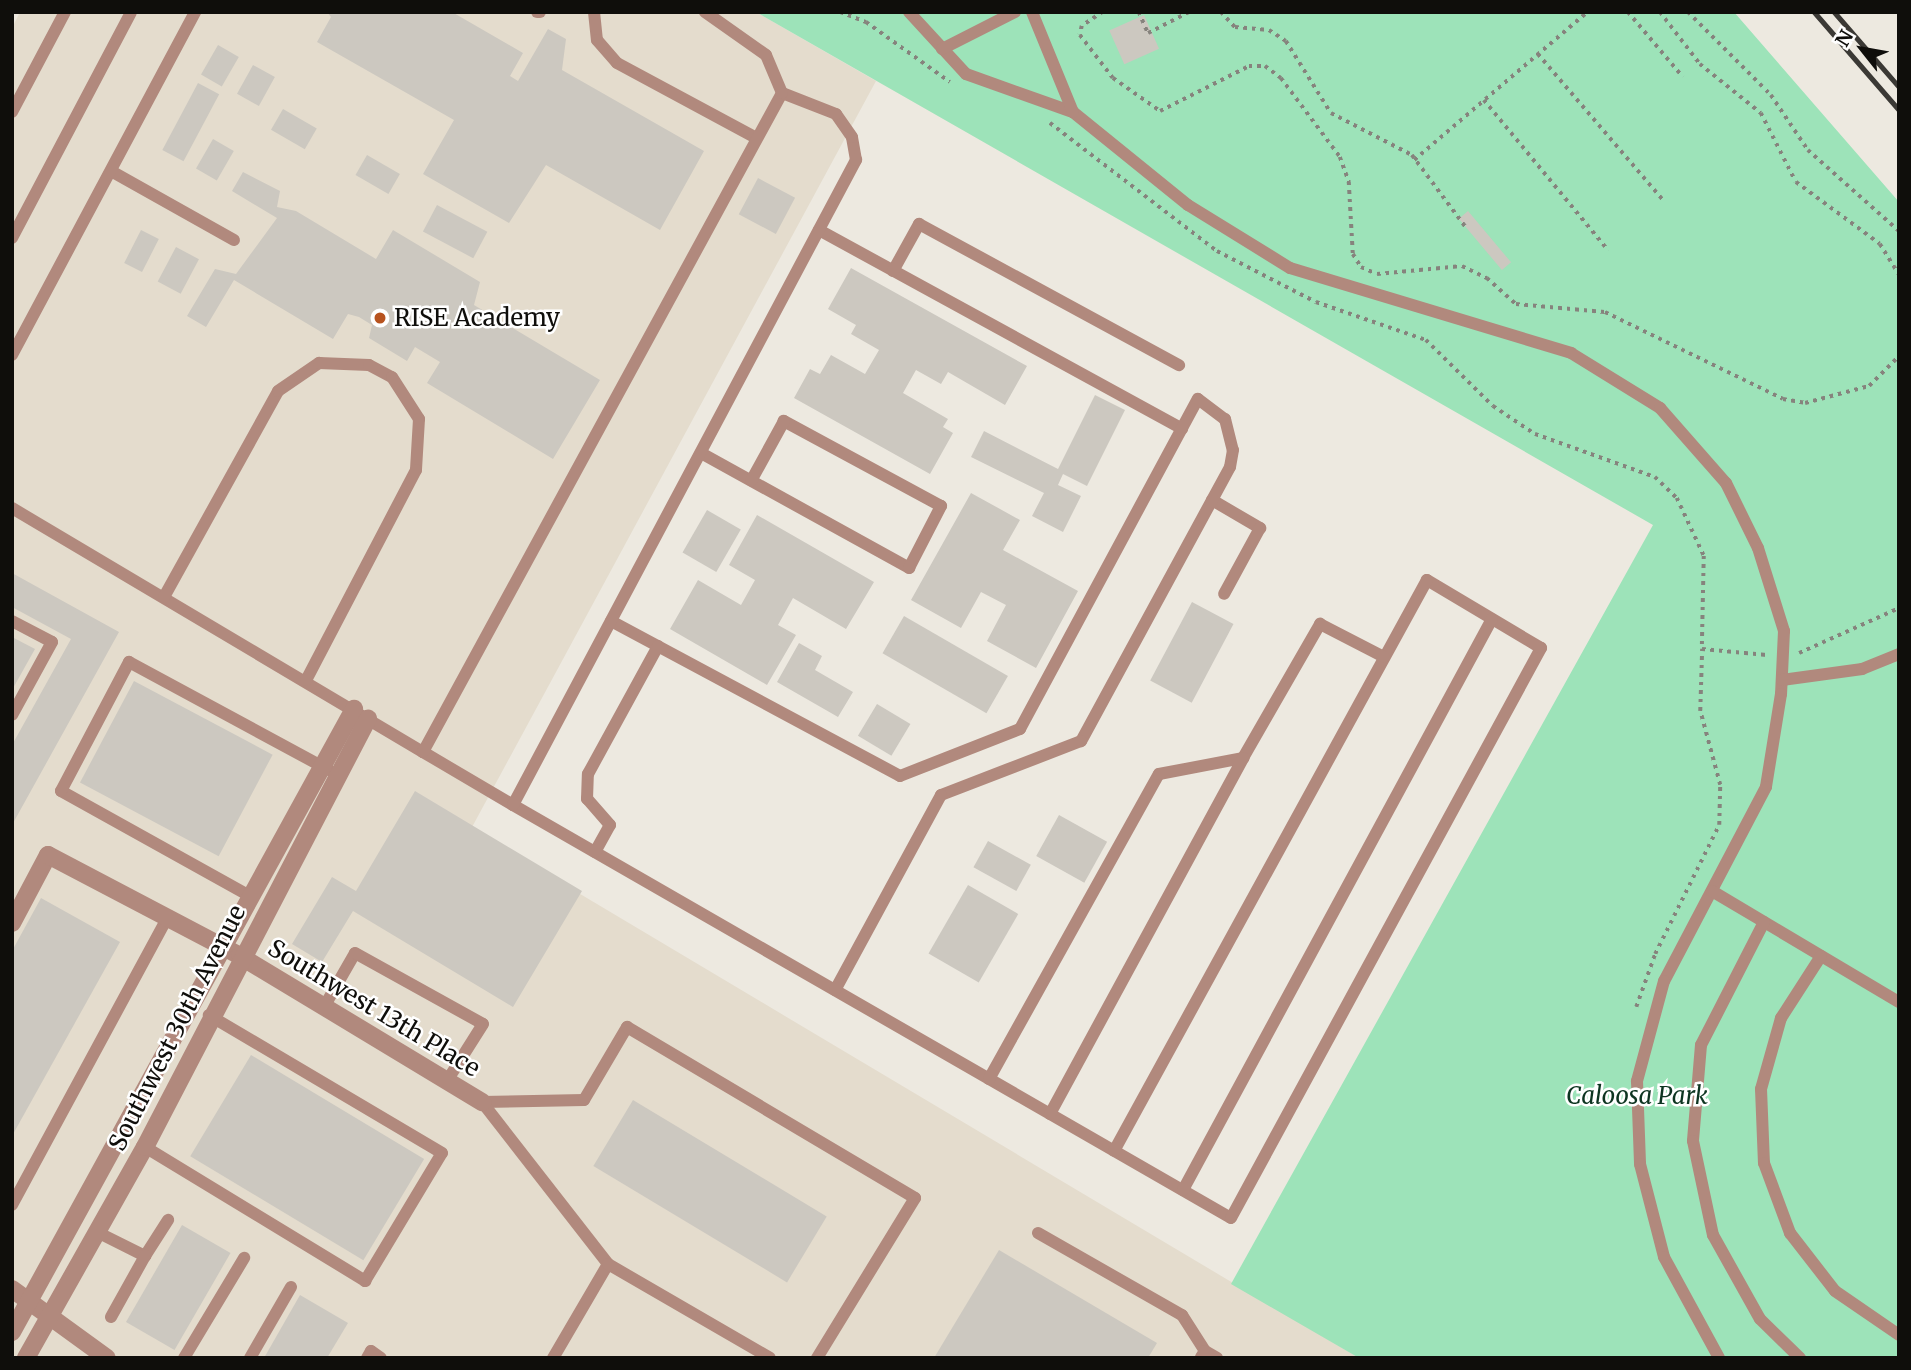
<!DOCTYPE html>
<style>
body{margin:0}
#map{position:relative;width:1911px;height:1370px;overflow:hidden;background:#ede9e0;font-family:Merriweather,serif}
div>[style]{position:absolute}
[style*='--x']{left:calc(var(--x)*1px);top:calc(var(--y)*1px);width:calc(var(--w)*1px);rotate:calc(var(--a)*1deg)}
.built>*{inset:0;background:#e4dccd}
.green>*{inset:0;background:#9de3b9}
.building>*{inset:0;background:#ccc8c0;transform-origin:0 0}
.path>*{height:3.5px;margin-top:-1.75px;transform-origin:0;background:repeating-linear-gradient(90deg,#86837d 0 3.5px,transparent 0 8.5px)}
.service>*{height:12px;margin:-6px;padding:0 6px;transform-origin:6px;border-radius:6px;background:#b1897d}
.minor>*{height:18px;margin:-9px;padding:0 9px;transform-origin:9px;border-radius:9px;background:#b1897d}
.rail>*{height:5px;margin:-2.5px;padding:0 2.5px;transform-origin:2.5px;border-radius:2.5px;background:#3b3935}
.dots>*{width:19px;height:19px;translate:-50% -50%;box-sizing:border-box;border:4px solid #fff;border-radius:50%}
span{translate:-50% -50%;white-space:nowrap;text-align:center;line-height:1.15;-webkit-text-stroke:5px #fff;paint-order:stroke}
.poi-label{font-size:24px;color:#0f0e0b}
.left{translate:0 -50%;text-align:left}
.street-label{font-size:24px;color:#0f0e0b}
.park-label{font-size:24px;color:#0d3521;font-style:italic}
.frame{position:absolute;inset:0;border:14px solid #0f0e0b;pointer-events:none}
.north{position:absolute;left:1827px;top:14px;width:70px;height:70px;-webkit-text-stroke:5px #fff;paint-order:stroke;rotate:301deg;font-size:19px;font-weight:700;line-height:28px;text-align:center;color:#0f0e0b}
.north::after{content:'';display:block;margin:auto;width:24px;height:32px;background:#0f0e0b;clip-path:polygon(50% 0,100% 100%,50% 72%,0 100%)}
</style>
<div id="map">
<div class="built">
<i style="clip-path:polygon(20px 12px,756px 12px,876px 81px,471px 829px,1359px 1358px,12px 1358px,12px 28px)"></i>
</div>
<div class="green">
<i style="clip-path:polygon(756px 12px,1734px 12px,1899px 202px,1899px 1358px,1359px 1358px,1231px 1284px,1653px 525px)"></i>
</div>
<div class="building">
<i style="clip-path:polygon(327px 12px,452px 12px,523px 53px,510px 76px,518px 81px,548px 29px,566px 39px,562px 70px,704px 151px,660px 230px,546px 165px,509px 223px,423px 174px,454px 120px,317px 42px,331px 17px)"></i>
<i style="left:1144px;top:15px;width:37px;height:38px;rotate:66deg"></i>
<i style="left:218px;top:45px;width:24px;height:34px;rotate:30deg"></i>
<i style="left:253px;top:65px;width:25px;height:33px;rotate:29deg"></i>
<i style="left:198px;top:83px;width:24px;height:76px;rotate:28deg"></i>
<i style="left:283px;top:109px;width:39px;height:24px;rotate:30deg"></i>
<i style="left:213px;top:139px;width:24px;height:34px;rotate:30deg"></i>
<i style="left:367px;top:155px;width:38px;height:23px;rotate:30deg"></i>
<i style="clip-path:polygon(243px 172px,280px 191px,277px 207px,296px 211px,376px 259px,393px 230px,480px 282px,474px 305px,600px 380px,553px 459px,427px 383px,440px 362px,415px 347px,407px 361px,369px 338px,372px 325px,359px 317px,348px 314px,333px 339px,234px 280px,206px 327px,187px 316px,215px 269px,236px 274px,277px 218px,232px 191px)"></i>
<i style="left:758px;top:178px;width:42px;height:41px;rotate:28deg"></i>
<i style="left:437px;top:205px;width:57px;height:30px;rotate:28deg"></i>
<i style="left:1468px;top:211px;width:67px;height:12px;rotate:50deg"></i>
<i style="left:141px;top:230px;width:20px;height:37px;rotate:27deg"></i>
<i style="left:176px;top:247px;width:26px;height:39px;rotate:28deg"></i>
<i style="clip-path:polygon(851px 268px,1027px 366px,1005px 405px,948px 372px,941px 384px,916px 370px,903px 393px,948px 419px,943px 427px,953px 433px,930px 474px,794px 398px,810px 369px,820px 374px,831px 355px,865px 374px,879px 350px,851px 334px,856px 325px,828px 309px)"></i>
<i style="clip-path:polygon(1095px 395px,1125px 410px,1087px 486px,1063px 474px,1058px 485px,1081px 496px,1063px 532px,1032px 516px,1044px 493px,971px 457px,984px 431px,1058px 469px)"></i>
<i style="clip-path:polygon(971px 493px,1020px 520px,1003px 550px,1078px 591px,1036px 668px,987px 641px,1006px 605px,981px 592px,961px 628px,911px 600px)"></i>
<i style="left:707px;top:510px;width:39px;height:49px;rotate:30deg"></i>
<i style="clip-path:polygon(757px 515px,874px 582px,846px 629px,793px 598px,778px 625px,796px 635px,767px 685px,670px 629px,698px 580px,741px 605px,755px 580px,729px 565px)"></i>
<i style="clip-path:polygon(12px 573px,119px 632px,12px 825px,12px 745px,71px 639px,12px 607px)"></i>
<i style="left:1192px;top:602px;width:47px;height:89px;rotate:28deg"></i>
<i style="left:904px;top:616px;width:120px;height:43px;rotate:30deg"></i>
<i style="clip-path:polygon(12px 637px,35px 649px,12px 690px)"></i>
<i style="clip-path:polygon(799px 643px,822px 656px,815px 670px,853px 692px,838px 717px,777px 682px)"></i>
<i style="left:134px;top:681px;width:157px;height:115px;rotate:28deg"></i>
<i style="left:877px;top:704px;width:39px;height:37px;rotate:31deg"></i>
<i style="clip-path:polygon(415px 791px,582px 891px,513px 1007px,353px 911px,322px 962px,292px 944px,332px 877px,356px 891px)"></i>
<i style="left:1059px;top:815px;width:55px;height:47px;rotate:29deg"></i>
<i style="left:988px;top:841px;width:49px;height:30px;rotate:29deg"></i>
<i style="left:968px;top:885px;width:58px;height:79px;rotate:30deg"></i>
<i style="clip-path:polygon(41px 898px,120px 942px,12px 1136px,12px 951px)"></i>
<i style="left:251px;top:1055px;width:202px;height:118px;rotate:31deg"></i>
<i style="left:633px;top:1100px;width:226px;height:77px;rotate:31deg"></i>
<i style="left:182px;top:1225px;width:56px;height:112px;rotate:30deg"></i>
<i style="clip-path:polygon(999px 1250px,1157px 1343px,1148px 1358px,934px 1358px)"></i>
<i style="clip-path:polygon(300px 1295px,348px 1323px,327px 1358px,264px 1358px)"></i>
</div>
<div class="path">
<i style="--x:840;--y:12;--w:28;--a:21"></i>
<i style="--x:866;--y:22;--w:103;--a:35.5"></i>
<i style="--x:1103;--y:12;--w:25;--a:146"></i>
<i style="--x:1082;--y:26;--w:9;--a:103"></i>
<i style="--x:1080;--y:35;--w:54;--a:52.5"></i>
<i style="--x:1113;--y:78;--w:57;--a:35.1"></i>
<i style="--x:1160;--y:111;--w:100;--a:-26.8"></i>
<i style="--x:1249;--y:66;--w:16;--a:0"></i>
<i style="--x:1265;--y:66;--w:20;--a:37"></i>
<i style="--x:1281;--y:78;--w:99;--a:53.2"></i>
<i style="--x:1340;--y:157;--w:27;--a:70"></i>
<i style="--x:1349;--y:182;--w:72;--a:86.8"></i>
<i style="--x:1353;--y:254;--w:15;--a:58"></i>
<i style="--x:1361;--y:267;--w:17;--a:24"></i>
<i style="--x:1377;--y:274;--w:85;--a:-5.4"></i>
<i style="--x:1462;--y:266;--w:28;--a:26"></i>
<i style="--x:1487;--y:278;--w:39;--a:42"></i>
<i style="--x:1516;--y:304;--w:89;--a:5.1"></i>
<i style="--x:1605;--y:312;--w:198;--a:26"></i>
<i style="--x:1783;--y:399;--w:22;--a:10"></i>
<i style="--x:1805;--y:403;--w:66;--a:-14.9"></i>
<i style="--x:1869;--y:386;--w:42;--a:-45"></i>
<i style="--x:1139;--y:12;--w:23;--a:67"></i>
<i style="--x:1148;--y:33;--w:46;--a:-27.1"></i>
<i style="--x:1221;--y:12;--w:21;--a:47"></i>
<i style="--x:1235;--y:27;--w:34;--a:5"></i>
<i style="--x:1269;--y:30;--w:20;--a:33"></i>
<i style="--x:1286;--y:41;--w:85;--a:58"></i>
<i style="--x:1331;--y:113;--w:91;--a:27.4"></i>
<i style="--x:1412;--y:155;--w:89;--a:53.3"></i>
<i style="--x:1628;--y:12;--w:85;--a:49.8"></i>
<i style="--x:1660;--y:12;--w:66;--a:52.4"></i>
<i style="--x:1700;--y:64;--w:78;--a:38.8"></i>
<i style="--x:1761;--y:113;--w:77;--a:63.1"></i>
<i style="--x:1796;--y:182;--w:104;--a:36.4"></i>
<i style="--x:1880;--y:244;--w:36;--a:58"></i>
<i style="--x:1688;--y:12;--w:117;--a:45"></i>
<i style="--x:1771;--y:95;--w:66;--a:56.1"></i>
<i style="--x:1808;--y:150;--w:122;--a:41.7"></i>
<i style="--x:1538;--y:54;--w:195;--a:49.4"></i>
<i style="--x:1484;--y:100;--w:195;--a:50.4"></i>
<i style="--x:1050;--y:123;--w:210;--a:37.5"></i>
<i style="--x:1217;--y:251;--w:111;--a:27.3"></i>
<i style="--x:1316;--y:302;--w:116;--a:19.1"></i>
<i style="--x:1426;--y:340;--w:94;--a:44.6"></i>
<i style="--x:1493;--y:406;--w:50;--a:33.7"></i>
<i style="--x:1535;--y:434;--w:127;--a:19.7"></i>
<i style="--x:1655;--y:477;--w:30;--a:44"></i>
<i style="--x:1677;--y:498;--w:64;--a:65"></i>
<i style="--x:1704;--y:556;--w:93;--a:91.2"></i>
<i style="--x:1702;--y:649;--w:65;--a:5.3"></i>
<i style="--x:1414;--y:160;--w:228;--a:-40.5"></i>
<i style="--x:1799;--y:653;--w:110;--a:-24.2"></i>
<i style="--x:1636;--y:1007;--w:56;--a:-70.3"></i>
<i style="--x:1655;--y:954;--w:144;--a:-63.6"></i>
<i style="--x:1719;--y:825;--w:40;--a:-88.6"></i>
<i style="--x:1720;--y:785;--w:77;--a:-105.1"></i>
<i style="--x:1700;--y:711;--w:62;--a:-88.2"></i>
</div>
<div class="service">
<i style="--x:537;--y:12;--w:3;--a:0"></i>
<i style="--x:594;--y:12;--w:28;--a:84"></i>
<i style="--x:597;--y:40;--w:30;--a:49"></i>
<i style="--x:617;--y:63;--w:158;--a:28.3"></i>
<i style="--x:909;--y:12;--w:84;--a:47.4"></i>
<i style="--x:966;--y:74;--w:114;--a:19.6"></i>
<i style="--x:1073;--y:112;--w:148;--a:39"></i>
<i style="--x:1188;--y:205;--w:120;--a:31.7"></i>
<i style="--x:1290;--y:268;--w:294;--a:16.8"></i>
<i style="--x:1571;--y:353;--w:105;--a:31.7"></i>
<i style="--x:1660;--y:408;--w:100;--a:48.7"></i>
<i style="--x:1726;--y:483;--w:72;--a:63.8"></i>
<i style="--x:1758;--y:548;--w:87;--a:72.6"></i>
<i style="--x:1784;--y:631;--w:63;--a:92.7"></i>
<i style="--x:1781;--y:694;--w:94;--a:99.2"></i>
<i style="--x:1766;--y:787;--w:219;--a:117.7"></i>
<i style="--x:1664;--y:981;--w:104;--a:105.1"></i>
<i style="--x:1637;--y:1081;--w:83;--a:87.9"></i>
<i style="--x:1640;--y:1164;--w:96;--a:75.5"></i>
<i style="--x:1664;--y:1257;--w:115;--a:61.4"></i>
<i style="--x:1032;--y:12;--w:108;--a:67.7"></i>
<i style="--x:942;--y:49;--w:82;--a:-26.9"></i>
<i style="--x:12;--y:112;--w:113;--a:-62.1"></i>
<i style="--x:111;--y:171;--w:141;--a:29.3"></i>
<i style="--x:819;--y:230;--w:414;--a:28.7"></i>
<i style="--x:12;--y:238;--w:255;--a:-62.2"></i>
<i style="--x:893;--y:271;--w:54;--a:-61"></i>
<i style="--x:919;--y:224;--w:296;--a:28.5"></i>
<i style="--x:12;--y:355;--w:389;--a:-61.9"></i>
<i style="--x:701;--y:453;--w:238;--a:28.9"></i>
<i style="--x:909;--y:568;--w:70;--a:-62.7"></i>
<i style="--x:941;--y:506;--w:179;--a:-151.6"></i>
<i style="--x:784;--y:421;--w:68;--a:118.8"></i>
<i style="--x:1212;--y:500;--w:56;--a:30.3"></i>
<i style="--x:1260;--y:528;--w:75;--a:118.6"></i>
<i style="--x:12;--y:508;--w:478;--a:30.7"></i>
<i style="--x:423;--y:752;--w:104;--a:30.5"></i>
<i style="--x:513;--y:805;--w:828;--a:29.91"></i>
<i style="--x:1231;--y:1218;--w:649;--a:-61.46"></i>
<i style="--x:1541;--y:648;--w:133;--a:-149.2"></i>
<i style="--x:1427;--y:580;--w:651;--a:118.73"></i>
<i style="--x:164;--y:597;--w:235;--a:-61"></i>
<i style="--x:278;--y:391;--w:50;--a:-34.3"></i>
<i style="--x:319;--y:363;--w:50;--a:2.3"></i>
<i style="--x:369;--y:365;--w:26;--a:28"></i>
<i style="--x:392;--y:377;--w:50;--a:57.3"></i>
<i style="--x:419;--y:419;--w:51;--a:93.4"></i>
<i style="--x:416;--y:470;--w:237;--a:117.6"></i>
<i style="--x:12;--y:621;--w:45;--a:27.7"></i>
<i style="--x:52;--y:642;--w:83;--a:118.7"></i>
<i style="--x:611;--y:621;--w:328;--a:28.2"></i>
<i style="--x:900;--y:776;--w:129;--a:-21.4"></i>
<i style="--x:1020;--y:729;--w:375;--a:-61.7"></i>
<i style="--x:1198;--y:399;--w:34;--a:37"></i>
<i style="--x:1225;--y:419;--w:32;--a:76"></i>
<i style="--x:1233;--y:450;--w:17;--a:100"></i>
<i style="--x:1230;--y:467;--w:312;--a:118.5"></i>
<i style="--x:1081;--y:741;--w:150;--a:158.9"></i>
<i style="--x:941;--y:795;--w:222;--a:118.5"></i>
<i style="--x:1782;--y:680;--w:81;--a:-7.8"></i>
<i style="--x:1862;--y:669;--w:40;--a:-22"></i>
<i style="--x:423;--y:752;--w:750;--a:-61.42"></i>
<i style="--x:513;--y:805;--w:731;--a:-62"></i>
<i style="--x:856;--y:160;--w:23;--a:-100"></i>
<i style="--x:852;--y:137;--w:28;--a:-125"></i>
<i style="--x:836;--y:114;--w:58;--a:-158.7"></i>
<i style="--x:782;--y:93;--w:41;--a:-112.8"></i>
<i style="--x:766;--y:55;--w:75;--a:-144.8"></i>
<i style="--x:595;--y:852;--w:31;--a:-61"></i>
<i style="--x:610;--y:825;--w:35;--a:-131"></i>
<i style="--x:587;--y:799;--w:25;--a:-88"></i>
<i style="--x:588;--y:774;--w:146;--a:-61.3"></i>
<i style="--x:1712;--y:891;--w:217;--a:30.7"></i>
<i style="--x:248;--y:895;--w:214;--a:-150.9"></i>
<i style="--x:61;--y:791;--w:146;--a:-62.2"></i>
<i style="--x:129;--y:662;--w:227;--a:28.4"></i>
<i style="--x:1764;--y:922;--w:138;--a:117.1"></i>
<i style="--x:1701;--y:1045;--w:96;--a:94.8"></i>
<i style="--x:1693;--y:1141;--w:96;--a:78"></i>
<i style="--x:1713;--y:1235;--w:96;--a:60.8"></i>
<i style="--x:1760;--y:1319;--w:56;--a:44.3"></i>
<i style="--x:1821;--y:956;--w:74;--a:122.8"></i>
<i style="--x:1781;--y:1018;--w:74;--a:105.7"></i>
<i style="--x:1761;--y:1089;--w:74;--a:87.7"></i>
<i style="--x:1764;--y:1163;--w:75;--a:69.6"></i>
<i style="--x:1790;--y:1233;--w:73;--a:52.2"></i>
<i style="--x:1835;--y:1291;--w:78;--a:34.5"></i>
<i style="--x:324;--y:1007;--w:62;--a:-60.1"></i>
<i style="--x:355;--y:953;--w:146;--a:29"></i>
<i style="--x:483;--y:1024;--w:67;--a:122.3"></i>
<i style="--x:989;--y:1079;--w:349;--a:-60.9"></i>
<i style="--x:1159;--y:774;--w:86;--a:-10.8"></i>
<i style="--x:1243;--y:758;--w:155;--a:-60.1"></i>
<i style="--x:1320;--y:624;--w:72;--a:27.3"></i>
<i style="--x:482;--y:1102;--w:102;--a:-1.1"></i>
<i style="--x:584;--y:1100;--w:85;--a:-59.5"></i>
<i style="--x:627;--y:1027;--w:335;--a:30.7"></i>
<i style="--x:915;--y:1198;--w:188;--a:121.5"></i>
<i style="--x:482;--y:1102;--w:205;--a:52.1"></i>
<i style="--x:608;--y:1264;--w:109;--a:120.3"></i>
<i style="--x:1050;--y:1114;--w:405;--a:-61.5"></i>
<i style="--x:145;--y:1147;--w:258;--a:31.3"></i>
<i style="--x:365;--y:1281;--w:149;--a:-59"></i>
<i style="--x:442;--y:1153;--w:271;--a:-149.4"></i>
<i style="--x:1183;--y:1190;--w:649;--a:-61.58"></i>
<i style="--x:12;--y:1205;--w:326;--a:-61.6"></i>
<i style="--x:97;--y:1232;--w:54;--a:26.6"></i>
<i style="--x:145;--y:1256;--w:43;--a:-57.4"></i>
<i style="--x:1038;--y:1233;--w:166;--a:29.7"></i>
<i style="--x:1182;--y:1315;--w:43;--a:57.4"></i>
<i style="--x:608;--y:1264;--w:187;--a:30.1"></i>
<i style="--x:111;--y:1317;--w:70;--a:-60.9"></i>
<i style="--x:1201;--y:1357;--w:7;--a:-56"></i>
<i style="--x:1205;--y:1351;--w:14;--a:30"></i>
<i style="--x:184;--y:1358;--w:117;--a:-59"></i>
<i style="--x:250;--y:1358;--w:82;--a:-60"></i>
<i style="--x:367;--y:1358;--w:8;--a:-60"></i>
<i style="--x:371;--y:1351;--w:12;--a:35"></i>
</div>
<div class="minor">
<i style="--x:12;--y:923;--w:77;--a:-62.1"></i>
<i style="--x:48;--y:855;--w:217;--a:27.7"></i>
<i style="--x:240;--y:956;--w:283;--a:31.1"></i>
<i style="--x:12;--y:1289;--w:117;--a:36"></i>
<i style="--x:12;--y:1332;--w:711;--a:-61.24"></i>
<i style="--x:26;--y:1358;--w:242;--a:-60.6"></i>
<i style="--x:145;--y:1147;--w:483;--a:-62.5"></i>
</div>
<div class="rail">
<i style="--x:1814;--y:12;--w:130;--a:49.1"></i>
<i style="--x:1834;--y:12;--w:99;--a:49.1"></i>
</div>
<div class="dots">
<i style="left:380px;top:318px;background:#b7531f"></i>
</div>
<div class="poi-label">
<span class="left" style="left:394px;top:318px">RISE Academy</span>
</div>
<div class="street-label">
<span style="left:374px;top:1008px;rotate:31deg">Southwest 13th Place</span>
<span style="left:177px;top:1028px;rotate:-63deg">Southwest 30th Avenue</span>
</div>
<div class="park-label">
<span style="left:1637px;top:1096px">Caloosa Park</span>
</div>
<div class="frame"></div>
<div class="north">N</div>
</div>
